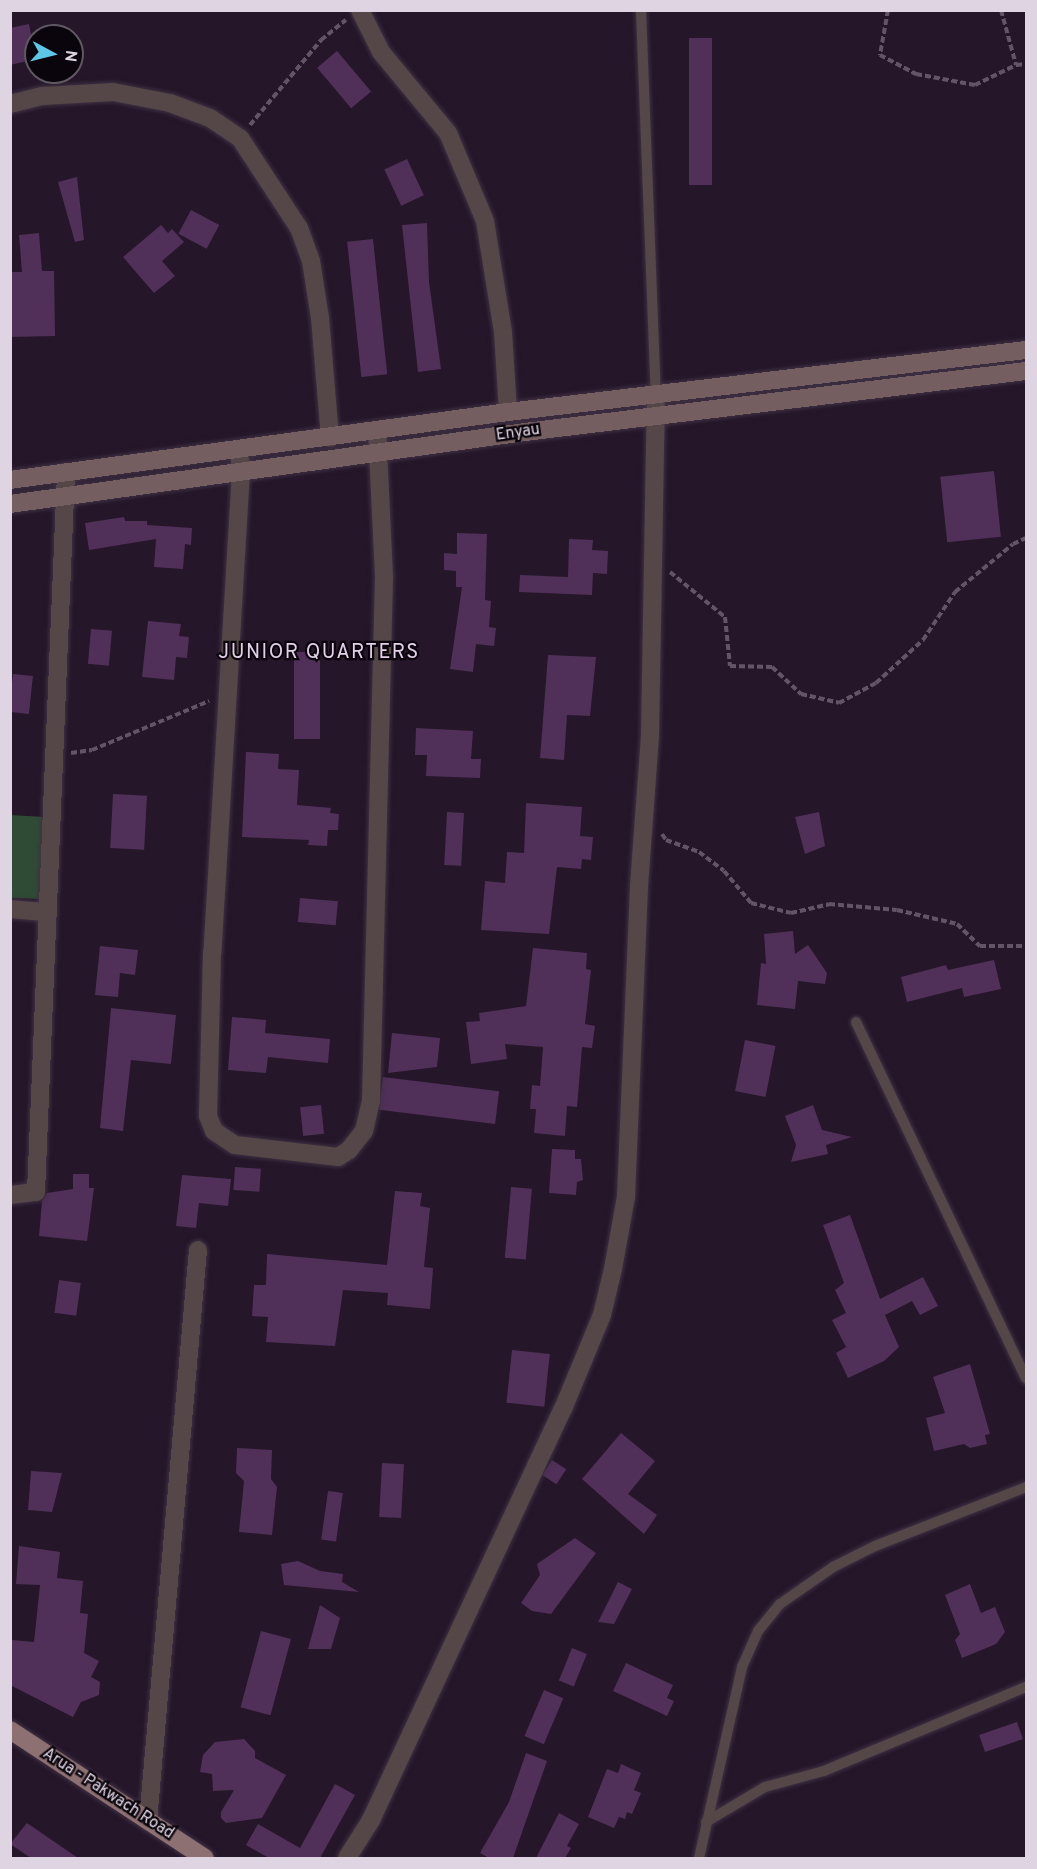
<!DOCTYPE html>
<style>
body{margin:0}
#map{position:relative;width:1037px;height:1869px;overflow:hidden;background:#251629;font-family:Overpass,sans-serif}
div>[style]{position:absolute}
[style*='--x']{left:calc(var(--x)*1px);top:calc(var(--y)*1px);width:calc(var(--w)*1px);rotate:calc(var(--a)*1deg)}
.green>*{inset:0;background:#2f4b35}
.building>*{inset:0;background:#503058;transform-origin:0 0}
.path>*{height:4px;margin-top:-2px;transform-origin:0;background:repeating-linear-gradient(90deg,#635567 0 6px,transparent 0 9px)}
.roads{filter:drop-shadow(0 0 2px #3f3143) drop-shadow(0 0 2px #3f3143)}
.lane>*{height:10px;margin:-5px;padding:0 5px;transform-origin:5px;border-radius:5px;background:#554747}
.street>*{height:18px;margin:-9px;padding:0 9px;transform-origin:9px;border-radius:9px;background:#554747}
.secondary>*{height:18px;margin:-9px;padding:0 9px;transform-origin:9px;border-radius:9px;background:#745e5f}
.primary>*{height:18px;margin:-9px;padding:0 9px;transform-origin:9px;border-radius:9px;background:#8d7072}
span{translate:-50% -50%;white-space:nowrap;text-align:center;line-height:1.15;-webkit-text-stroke:4.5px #0a050c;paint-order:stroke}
.street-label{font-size:16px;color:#dfd4e2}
.quarter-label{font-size:20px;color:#e4cfe9;letter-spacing:1.5px}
.frame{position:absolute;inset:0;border:12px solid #dfd4e2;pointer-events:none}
.north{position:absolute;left:24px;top:24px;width:60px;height:60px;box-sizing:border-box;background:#0a050c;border:2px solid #5f5862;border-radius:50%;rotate:97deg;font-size:16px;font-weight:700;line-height:24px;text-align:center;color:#dfd4e2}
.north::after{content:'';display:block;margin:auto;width:21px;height:27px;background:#5dc7e8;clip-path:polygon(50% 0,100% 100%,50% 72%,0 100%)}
</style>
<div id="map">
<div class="green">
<i style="clip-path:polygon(10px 815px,45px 817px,41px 899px,11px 898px)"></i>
</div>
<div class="building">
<i style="clip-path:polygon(29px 24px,36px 59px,10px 65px,10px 28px)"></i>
<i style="left:712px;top:38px;width:147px;height:23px;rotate:90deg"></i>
<i style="left:337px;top:51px;width:53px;height:26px;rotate:50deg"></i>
<i style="left:407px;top:159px;width:40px;height:25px;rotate:65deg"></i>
<i style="clip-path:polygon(77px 177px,84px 240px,75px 242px,58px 182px)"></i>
<i style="left:191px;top:210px;width:32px;height:27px;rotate:28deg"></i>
<i style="clip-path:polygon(427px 223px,429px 282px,441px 369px,418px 372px,402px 225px)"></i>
<i style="clip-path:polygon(161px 225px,168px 233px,172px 229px,184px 242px,162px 261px,175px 276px,154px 293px,123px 257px)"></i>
<i style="clip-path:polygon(39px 233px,42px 271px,54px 271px,55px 336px,10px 337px,10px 272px,22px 272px,19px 235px)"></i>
<i style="left:373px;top:239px;width:136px;height:26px;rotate:84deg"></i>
<i style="left:994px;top:471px;width:66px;height:54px;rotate:84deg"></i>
<i style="clip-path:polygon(124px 517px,125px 521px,147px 521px,147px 525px,192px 528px,191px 545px,185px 544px,183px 569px,154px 567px,156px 539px,89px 550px,85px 523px)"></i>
<i style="clip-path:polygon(457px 533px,487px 534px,485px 600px,491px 601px,489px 627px,496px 628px,494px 646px,476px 644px,473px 672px,450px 669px,462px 587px,456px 587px,456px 571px,444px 570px,444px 553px,457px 554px)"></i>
<i style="clip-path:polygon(569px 539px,593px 540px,592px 550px,608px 551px,607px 574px,593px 573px,592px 595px,519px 592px,520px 575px,568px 577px)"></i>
<i style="clip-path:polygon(148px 621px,181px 624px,179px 636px,189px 637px,187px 658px,176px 657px,174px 680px,142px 677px)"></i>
<i style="left:91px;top:629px;width:21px;height:35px;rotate:5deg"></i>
<i style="left:294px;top:652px;width:26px;height:87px"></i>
<i style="clip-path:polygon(548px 655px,596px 657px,590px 716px,567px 715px,564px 760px,540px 758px)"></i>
<i style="left:13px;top:674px;width:20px;height:38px;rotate:6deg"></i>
<i style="clip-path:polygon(416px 728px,473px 731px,471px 759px,481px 759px,480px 778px,426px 776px,427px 755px,415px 755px)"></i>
<i style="clip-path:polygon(246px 752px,279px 754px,278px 769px,299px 770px,297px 805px,331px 808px,330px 813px,339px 814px,338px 830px,328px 830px,327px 846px,308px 845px,309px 840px,242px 837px)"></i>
<i style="left:113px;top:794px;width:34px;height:54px;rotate:3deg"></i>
<i style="clip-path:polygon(526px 803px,582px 807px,580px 836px,593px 837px,591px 860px,582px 859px,581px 869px,557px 867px,549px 934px,481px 930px,485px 881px,505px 883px,507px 852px,524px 853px)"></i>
<i style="left:447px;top:812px;width:17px;height:53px;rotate:3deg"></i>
<i style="clip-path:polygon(819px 812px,825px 846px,805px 854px,795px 817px)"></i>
<i style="left:300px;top:898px;width:38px;height:24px;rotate:5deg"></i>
<i style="clip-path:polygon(793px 931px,795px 954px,808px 945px,827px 973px,825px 984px,798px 981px,795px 1009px,757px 1005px,761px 963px,766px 964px,764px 934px)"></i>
<i style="clip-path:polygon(100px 946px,138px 950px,135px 975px,120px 973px,118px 997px,95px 995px)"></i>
<i style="clip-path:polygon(533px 948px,587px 953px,586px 969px,591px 970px,585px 1024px,595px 1026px,592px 1048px,582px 1047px,577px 1107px,567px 1106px,565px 1136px,534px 1133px,536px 1109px,530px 1109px,532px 1085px,540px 1086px,543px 1047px,505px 1044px,507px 1059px,471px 1064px,466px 1022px,480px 1021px,479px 1013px,526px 1006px)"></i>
<i style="clip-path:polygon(994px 960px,1001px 989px,964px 997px,962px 988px,907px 1002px,901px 977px,946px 965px,948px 970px)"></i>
<i style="clip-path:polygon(111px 1008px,176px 1015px,171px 1064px,131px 1060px,123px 1131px,100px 1128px)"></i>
<i style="clip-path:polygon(232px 1017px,266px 1020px,265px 1033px,330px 1039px,328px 1063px,268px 1057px,266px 1073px,228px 1070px)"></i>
<i style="clip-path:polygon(392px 1033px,440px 1038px,437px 1067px,388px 1073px)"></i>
<i style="left:745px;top:1040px;width:31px;height:52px;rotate:11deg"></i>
<i style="left:383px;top:1077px;width:117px;height:33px;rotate:7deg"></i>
<i style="left:321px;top:1105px;width:29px;height:21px;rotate:84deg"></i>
<i style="clip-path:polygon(813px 1105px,822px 1130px,852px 1137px,826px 1145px,828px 1154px,791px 1162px,796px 1145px,785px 1116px)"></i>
<i style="clip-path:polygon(552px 1149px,575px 1150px,575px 1159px,581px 1159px,583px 1180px,577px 1182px,576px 1195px,549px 1193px)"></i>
<i style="left:235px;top:1167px;width:26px;height:23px;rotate:4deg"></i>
<i style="clip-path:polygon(73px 1174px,89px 1174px,89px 1188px,94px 1188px,87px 1241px,39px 1236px,42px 1201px,47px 1193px,73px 1189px)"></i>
<i style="clip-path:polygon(182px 1175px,231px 1179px,228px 1206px,199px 1203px,196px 1228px,176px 1226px)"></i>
<i style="left:511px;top:1187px;width:21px;height:71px;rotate:5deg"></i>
<i style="clip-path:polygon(395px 1191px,422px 1193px,420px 1206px,430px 1208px,424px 1267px,433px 1268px,430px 1309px,387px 1305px,388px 1293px,343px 1290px,335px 1346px,266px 1342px,268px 1317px,252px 1316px,254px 1285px,266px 1285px,267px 1254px,387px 1265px)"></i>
<i style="clip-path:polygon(850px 1215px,880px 1299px,923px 1277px,938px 1306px,920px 1315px,912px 1301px,885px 1315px,899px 1347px,884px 1361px,848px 1378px,836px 1353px,846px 1347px,832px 1320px,846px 1313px,835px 1290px,844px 1283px,823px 1225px)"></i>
<i style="left:59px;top:1280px;width:22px;height:33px;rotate:8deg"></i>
<i style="left:512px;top:1350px;width:38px;height:53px;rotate:6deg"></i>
<i style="clip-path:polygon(970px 1364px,990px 1434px,985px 1435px,987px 1444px,970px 1448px,964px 1444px,934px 1451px,926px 1418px,945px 1413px,933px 1377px)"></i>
<i style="clip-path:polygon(621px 1433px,655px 1461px,628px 1494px,657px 1515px,644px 1534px,582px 1479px)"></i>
<i style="clip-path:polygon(237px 1448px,272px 1450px,271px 1479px,277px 1487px,272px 1535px,239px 1532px,244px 1481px,236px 1473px)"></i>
<i style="left:552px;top:1460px;width:17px;height:18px;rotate:33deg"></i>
<i style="left:382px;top:1463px;width:22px;height:54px;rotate:3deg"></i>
<i style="clip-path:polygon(31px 1471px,62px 1473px,52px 1512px,28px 1510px)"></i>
<i style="left:328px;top:1491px;width:15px;height:49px;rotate:8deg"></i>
<i style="clip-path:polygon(575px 1538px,596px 1553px,551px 1614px,532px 1611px,521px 1603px,540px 1575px,537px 1564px)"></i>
<i style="clip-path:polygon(19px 1546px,60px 1552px,57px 1578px,83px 1581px,80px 1613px,88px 1614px,84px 1653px,99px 1661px,91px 1677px,100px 1682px,99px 1695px,81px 1702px,73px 1717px,10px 1685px,12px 1640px,34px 1642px,40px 1585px,16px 1584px)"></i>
<i style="clip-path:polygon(298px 1561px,320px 1571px,343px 1574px,342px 1582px,359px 1592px,284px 1585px,281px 1564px)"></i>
<i style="clip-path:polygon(618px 1582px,632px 1589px,614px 1624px,598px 1622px)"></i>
<i style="clip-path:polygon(970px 1584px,981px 1613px,995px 1607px,1005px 1632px,996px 1644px,962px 1658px,955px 1640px,960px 1634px,945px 1595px)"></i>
<i style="clip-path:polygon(320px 1605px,340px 1618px,331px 1649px,308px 1649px)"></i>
<i style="left:261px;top:1631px;width:31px;height:79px;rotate:15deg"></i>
<i style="left:572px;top:1648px;width:16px;height:35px;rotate:22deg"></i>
<i style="clip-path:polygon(626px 1663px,673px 1685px,667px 1698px,674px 1701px,667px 1716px,613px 1691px)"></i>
<i style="left:544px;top:1690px;width:21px;height:50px;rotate:23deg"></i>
<i style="left:1017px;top:1722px;width:18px;height:40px;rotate:71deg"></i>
<i style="clip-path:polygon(244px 1739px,255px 1751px,255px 1758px,286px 1775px,262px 1818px,226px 1823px,221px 1818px,221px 1812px,234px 1790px,213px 1791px,212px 1774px,200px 1772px,203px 1755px,215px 1742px)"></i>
<i style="clip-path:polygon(526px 1753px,547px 1761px,513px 1858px,489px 1858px,480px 1853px,509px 1802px)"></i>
<i style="clip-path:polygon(621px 1764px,641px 1773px,634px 1790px,641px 1793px,632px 1814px,627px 1812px,625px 1819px,619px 1817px,614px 1828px,588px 1817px,607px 1769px,618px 1773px)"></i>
<i style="clip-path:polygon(335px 1784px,355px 1795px,320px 1858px,269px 1858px,246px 1845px,258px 1824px,300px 1848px)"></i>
<i style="clip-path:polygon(559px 1813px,579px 1824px,567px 1846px,571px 1848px,565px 1858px,536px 1858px)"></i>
<i style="clip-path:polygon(27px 1823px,78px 1858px,31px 1858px,10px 1844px)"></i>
</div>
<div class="path">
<i style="--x:888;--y:10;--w:46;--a:100.1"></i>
<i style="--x:880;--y:55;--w:41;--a:27.8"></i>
<i style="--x:916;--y:74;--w:60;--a:10.6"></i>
<i style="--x:975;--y:85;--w:46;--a:-26"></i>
<i style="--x:1016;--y:65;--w:10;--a:-6"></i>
<i style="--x:1001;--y:10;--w:57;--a:74.7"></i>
<i style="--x:250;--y:125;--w:111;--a:-50.1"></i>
<i style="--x:321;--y:40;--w:32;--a:-39"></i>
<i style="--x:670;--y:572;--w:71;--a:39.3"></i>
<i style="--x:725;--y:617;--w:49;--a:84.2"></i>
<i style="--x:730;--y:666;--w:42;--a:1.4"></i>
<i style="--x:772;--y:667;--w:40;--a:43"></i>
<i style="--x:801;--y:694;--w:39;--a:13"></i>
<i style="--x:839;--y:703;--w:42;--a:-28.4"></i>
<i style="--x:876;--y:683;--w:64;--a:-42.5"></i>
<i style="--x:923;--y:640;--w:58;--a:-56.3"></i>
<i style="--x:955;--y:592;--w:75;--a:-39.6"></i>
<i style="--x:1013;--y:544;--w:14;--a:-25"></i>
<i style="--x:71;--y:753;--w:21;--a:-8"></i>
<i style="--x:92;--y:750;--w:127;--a:-22.7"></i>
<i style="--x:662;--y:834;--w:7;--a:56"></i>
<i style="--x:666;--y:840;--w:35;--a:20"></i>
<i style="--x:699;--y:852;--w:31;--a:37"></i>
<i style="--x:724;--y:871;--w:42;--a:49.8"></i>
<i style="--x:751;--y:903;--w:41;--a:14"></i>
<i style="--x:791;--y:913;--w:39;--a:-13"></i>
<i style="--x:829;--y:904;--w:68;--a:5"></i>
<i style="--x:897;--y:910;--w:62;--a:13.1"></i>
<i style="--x:957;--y:924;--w:32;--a:44"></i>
<i style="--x:980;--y:946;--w:46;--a:0"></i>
</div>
<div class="roads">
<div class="lane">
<i style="--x:641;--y:10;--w:384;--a:87.8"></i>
<i style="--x:856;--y:1022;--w:395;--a:64.5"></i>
<i style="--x:706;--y:1822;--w:69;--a:-30.7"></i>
<i style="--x:765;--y:1787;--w:61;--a:-15.2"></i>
<i style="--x:824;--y:1771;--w:219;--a:-22.6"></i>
<i style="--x:699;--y:1858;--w:196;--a:-77.3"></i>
<i style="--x:742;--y:1667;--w:39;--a:-66"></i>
<i style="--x:758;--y:1631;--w:35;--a:-51"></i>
<i style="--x:780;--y:1604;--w:65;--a:-34.9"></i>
<i style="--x:833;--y:1567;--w:47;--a:-26.6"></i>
<i style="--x:875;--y:1546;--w:162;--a:-21.3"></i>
</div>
<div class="street">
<i style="--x:360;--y:10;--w:47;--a:63.4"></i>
<i style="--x:381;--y:52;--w:105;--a:50.4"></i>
<i style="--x:448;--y:133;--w:95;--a:67.2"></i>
<i style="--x:485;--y:221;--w:112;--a:80.8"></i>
<i style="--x:503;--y:332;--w:80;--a:86.4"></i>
<i style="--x:10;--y:104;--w:34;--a:-14"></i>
<i style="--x:43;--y:96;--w:70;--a:-3.3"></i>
<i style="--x:113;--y:92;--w:58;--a:10.9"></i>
<i style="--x:170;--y:103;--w:43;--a:20.6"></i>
<i style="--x:210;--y:118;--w:36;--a:34"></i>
<i style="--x:240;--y:138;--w:108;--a:56.8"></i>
<i style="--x:299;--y:228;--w:35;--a:70"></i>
<i style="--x:311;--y:261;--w:58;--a:81"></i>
<i style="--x:320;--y:318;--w:120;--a:85.2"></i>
<i style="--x:239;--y:449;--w:22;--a:85"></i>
<i style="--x:241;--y:471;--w:483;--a:93.4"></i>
<i style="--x:212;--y:953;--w:163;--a:91.4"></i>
<i style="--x:208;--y:1116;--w:16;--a:68"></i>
<i style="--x:214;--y:1131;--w:25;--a:34"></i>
<i style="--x:235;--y:1145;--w:104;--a:6.6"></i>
<i style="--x:338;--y:1157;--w:13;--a:-32"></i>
<i style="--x:349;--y:1150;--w:24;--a:-52"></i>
<i style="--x:364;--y:1131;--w:31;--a:-77"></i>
<i style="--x:371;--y:1101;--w:524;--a:-88.58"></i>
<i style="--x:384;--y:577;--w:147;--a:-92.7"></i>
<i style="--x:10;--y:909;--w:38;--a:5"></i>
<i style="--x:10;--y:1195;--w:26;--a:-7"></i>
<i style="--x:36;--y:1192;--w:721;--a:-87.61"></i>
<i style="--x:148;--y:1821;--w:573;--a:-85"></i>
<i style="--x:347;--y:1858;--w:45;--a:-57.7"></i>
<i style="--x:371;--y:1820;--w:454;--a:-65"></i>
<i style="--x:563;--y:1409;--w:102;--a:-67.5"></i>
<i style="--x:602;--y:1315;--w:47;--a:-76.6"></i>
<i style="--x:613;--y:1269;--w:73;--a:-79.8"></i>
<i style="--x:626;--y:1197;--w:311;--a:-87.6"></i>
<i style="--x:639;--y:886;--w:151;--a:-85.8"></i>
<i style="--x:650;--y:735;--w:341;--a:-89"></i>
</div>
<div class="secondary">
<i style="--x:10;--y:480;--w:503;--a:-7.78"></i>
<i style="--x:508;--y:412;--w:522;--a:-6.83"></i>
<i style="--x:10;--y:504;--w:520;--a:-7.96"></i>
<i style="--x:525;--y:432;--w:505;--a:-6.94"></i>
</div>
<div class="primary">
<i style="--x:10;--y:1730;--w:233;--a:33.3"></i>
</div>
</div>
<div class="street-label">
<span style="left:518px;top:433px;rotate:-8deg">Enyau</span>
<span style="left:108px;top:1794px;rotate:33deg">Arua - Pakwach Road</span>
</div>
<div class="quarter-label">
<span style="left:319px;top:653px">JUNIOR QUARTERS</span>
</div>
<div class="frame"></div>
<div class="north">N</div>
</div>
